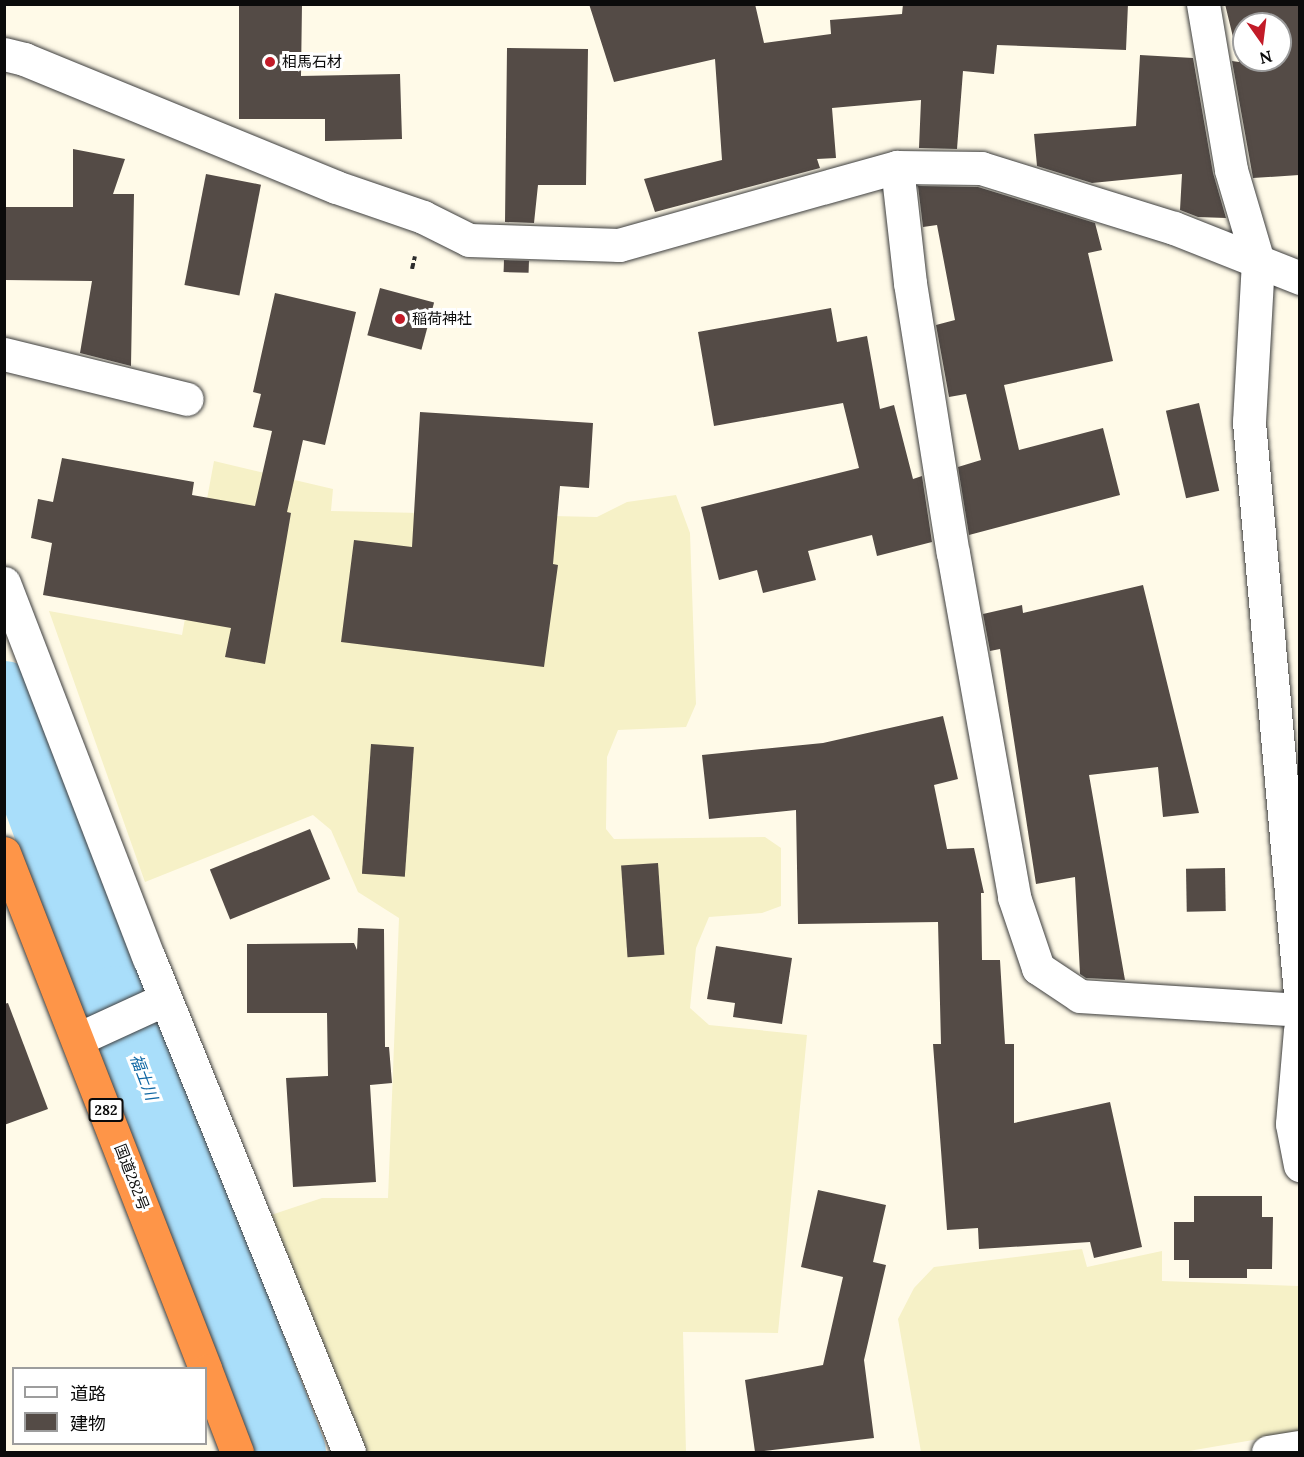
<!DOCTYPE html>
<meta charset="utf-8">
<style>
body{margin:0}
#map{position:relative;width:1304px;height:1457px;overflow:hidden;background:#fffae8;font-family:Lora,"Noto Sans JP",serif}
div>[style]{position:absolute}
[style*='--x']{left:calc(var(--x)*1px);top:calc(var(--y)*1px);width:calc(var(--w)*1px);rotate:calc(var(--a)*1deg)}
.farmland>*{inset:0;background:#f6f1c7}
.river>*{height:76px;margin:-38px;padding:0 38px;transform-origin:38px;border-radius:38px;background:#a9defa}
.building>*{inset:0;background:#544b46;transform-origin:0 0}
.path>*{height:4px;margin-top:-2px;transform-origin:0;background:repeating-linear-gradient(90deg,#2d2d2d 0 6px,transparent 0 9px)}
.roads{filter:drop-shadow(0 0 2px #3e3e3e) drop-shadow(0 0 2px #3e3e3e)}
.minor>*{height:33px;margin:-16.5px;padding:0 16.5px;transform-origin:16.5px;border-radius:16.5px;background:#fff}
.highway>*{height:33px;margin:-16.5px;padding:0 16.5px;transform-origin:16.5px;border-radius:16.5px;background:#fe9548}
.dots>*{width:16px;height:16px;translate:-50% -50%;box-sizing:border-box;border:3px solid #fff;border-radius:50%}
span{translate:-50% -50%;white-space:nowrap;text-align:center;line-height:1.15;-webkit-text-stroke:6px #fff;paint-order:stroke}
.shield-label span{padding:2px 4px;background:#fff;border:2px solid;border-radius:4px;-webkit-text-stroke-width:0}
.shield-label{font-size:14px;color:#0b0b0b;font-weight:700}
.poi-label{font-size:15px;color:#0b0b0b}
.left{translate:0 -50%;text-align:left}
.street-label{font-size:15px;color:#0b0b0b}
.water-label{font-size:16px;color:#0e66a3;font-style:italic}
.frame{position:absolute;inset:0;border:6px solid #0b0b0b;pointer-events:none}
.legend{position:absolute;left:12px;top:1367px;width:195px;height:78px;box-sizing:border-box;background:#fff;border:2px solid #9d9d9d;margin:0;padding:8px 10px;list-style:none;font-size:18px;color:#0b0b0b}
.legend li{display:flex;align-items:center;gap:12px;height:30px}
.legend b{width:30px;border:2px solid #9d9d9d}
.north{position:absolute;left:1232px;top:12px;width:60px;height:60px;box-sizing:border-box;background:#fff;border:2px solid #9d9d9d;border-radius:50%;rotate:166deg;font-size:16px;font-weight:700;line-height:24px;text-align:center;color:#0b0b0b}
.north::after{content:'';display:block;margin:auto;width:21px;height:27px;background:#c21b28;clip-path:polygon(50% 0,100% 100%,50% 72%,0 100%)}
</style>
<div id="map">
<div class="farmland">
<i style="clip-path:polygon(214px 461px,333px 489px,331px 511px,597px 517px,627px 502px,676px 495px,690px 533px,696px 704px,686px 727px,618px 730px,607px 757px,606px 829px,614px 839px,765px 837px,781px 848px,781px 906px,762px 913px,709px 917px,696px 948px,690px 1008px,709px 1025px,807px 1035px,778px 1333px,683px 1332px,686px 1452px,367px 1452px,271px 1215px,322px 1198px,388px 1198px,399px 918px,358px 892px,331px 830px,313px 815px,145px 882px,49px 611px,182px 635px)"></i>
<i style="clip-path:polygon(1082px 1249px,1087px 1267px,1162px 1251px,1162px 1281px,1299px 1286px,1299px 1432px,1183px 1452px,921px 1452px,898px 1319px,914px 1288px,934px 1267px)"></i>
</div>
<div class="river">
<i style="--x:4;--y:699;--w:325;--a:69.8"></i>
<i style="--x:116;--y:1004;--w:480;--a:69"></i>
</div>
<div class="building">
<i style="clip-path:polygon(239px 4px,302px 4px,301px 76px,400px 74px,402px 139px,325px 141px,325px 119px,239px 119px)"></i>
<i style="clip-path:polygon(589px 4px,755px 4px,764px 43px,831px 34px,830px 20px,902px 14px,903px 4px,1128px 4px,1126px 50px,997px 45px,994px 74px,963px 71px,957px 149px,919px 148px,921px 100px,832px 108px,836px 158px,817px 159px,820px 168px,655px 212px,644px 179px,722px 160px,715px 59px,614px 82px)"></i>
<i style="clip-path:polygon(evenodd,1225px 4px,1299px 4px,1299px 175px,1253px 178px,1232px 61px,1239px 62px,1225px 4px,1244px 24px,1280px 24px,1280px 60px,1244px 60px,1244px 24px)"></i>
<i style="clip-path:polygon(507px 48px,588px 49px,586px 185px,538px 185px,534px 223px,505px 222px)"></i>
<i style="clip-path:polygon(1140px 55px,1193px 58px,1213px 173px,1226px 218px,1198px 217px,1180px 210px,1182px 174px,1092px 183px,1037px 166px,1034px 134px,1136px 126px)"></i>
<i style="clip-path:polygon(73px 149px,125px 159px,113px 194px,134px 194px,131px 366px,80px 353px,92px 281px,4px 280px,4px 207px,73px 207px)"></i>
<i style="left:206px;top:174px;width:56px;height:113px;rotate:11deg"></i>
<i style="clip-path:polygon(918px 186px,978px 187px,1095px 223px,1102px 250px,1088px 253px,1113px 361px,1004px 385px,1019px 450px,1103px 428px,1120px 495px,969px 535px,958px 467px,981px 460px,966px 394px,949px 397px,936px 325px,955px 320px,937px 225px,923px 227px)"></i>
<i style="left:504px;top:260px;width:25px;height:12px;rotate:2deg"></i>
<i style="left:380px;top:288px;width:56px;height:49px;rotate:15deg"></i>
<i style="clip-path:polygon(275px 293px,356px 312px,325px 445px,303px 440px,287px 512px,291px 513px,265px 664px,225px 657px,231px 628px,43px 595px,52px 543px,31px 538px,38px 499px,53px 502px,62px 458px,194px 482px,192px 495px,255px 506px,272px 431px,253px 427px,261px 394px,253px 392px)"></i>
<i style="clip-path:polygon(831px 308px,837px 342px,867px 336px,880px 409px,894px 405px,913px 479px,922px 476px,932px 542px,877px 556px,872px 535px,808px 551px,816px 580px,763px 593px,757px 570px,719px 580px,701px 507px,859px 468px,843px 403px,714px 426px,698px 332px)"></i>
<i style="left:1199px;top:403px;width:90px;height:34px;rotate:77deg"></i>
<i style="clip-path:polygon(420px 412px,593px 423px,589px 488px,560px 486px,553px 564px,558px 565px,544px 667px,341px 642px,354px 540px,412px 547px)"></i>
<i style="clip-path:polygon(1143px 585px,1199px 813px,1163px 817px,1158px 767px,1089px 775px,1125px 980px,1086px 978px,1080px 974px,1075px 877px,1036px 884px,1000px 649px,990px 651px,983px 614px,1022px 605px,1023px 613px)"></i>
<i style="clip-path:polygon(943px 716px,958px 779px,934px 785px,947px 849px,974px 848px,984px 893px,981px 893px,982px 960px,1000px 960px,1005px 1044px,1014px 1044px,1014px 1123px,1110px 1102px,1142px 1247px,1094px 1258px,1090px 1242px,979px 1249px,978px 1228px,947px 1230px,933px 1044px,941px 1044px,938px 922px,798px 924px,796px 810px,709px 819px,702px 755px,823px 743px)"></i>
<i style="left:371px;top:744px;width:43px;height:130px;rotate:4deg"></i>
<i style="left:310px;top:829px;width:54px;height:108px;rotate:68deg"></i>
<i style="left:658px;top:863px;width:92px;height:37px;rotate:86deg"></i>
<i style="left:1225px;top:868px;width:43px;height:39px;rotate:89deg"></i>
<i style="clip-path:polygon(358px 928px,384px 929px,385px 1047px,389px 1047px,392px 1083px,370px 1085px,376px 1182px,293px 1187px,286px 1078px,328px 1076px,327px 1013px,247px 1013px,247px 944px,354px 943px,357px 950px)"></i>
<i style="clip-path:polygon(716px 946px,792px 958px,782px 1024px,733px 1017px,735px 1003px,707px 999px)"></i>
<i style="clip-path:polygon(8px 1003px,48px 1109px,4px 1125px,4px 1004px)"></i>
<i style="clip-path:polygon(818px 1190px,886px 1205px,873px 1262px,886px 1265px,864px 1360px,874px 1438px,755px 1452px,745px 1380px,823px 1365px,843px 1277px,801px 1267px)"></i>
<i style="clip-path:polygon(1194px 1196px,1262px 1196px,1262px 1217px,1273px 1217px,1272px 1269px,1247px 1269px,1247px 1278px,1189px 1278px,1189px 1260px,1174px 1260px,1174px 1222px,1194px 1222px)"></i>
</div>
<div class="path">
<i style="--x:412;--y:269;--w:13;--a:-77"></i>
</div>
<div class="roads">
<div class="minor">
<i style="--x:1203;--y:4;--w:168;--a:80.4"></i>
<i style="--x:1231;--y:170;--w:95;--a:73.5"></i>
<i style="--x:1258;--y:261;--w:161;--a:93.2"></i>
<i style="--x:1249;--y:422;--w:574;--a:84.9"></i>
<i style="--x:4;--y:54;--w:21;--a:14"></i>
<i style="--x:24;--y:59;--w:337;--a:22.3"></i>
<i style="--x:336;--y:187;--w:92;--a:19"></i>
<i style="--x:423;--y:217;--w:51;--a:26.6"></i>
<i style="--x:469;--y:240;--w:150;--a:1.9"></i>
<i style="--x:619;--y:245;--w:289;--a:-15.7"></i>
<i style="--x:897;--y:167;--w:84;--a:0.7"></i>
<i style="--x:981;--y:168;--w:202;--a:17.3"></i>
<i style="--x:1174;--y:228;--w:136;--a:21.6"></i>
<i style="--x:897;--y:167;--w:117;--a:83.6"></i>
<i style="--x:910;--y:283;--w:273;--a:81"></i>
<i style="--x:953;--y:553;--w:349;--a:79.9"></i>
<i style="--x:1014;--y:897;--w:75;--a:71.3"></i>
<i style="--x:1038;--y:968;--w:50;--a:33.7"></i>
<i style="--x:1080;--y:996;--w:220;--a:3.6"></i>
<i style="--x:4;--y:354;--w:188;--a:13.8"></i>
<i style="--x:4;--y:583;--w:402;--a:68.9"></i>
<i style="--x:149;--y:958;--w:533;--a:67.96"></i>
<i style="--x:1300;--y:1030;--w:94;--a:94.9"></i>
<i style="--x:1292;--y:1124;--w:42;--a:79"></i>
<i style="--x:78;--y:1039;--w:96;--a:-24.7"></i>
<i style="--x:1268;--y:1452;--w:32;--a:-9"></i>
</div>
<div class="highway">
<i style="--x:4;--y:853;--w:553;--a:68.68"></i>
<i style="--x:206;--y:1371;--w:87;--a:69.1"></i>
</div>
</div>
<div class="dots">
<i style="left:270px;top:62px;background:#c21b28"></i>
<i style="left:400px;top:319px;background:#c21b28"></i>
</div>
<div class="shield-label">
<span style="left:106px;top:1110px">282</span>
</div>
<div class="poi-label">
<span class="left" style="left:282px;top:62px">相馬石材</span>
<span class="left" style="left:412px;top:319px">稲荷神社</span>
</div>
<div class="street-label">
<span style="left:132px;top:1177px;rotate:69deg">国道282号</span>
</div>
<div class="water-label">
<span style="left:144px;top:1077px;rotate:69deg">福士川</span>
</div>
<div class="frame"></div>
<ul class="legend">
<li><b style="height:8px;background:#fff"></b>道路</li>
<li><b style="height:16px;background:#544b46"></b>建物</li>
</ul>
<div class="north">N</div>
</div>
